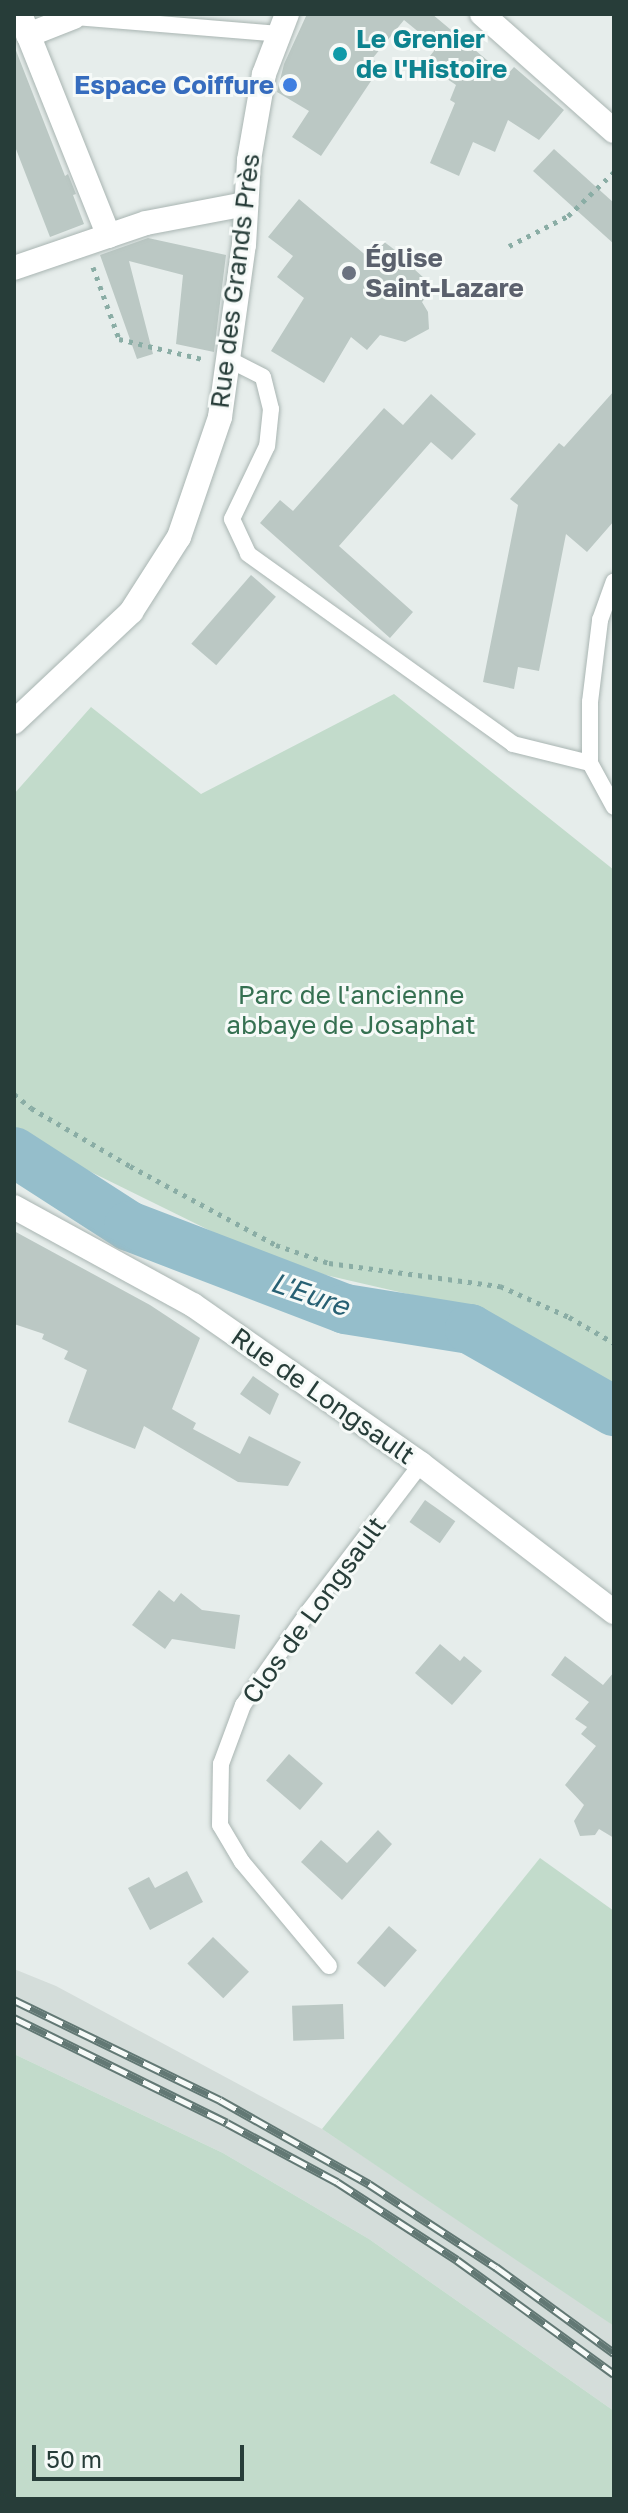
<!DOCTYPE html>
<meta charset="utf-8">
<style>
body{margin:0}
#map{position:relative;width:628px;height:2513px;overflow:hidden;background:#e6edeb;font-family:"Golos Text",sans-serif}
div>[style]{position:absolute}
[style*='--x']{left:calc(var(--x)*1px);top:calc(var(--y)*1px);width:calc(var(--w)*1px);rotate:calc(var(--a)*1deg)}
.built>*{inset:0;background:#d4ddda}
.green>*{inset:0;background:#c2dbcb}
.river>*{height:50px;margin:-25px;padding:0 25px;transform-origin:25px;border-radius:25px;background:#95becb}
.building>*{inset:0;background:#bbc8c4;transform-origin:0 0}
.path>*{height:5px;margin-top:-2.5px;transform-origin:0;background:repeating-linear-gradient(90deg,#8aada5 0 4px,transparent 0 10px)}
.roads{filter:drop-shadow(0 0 2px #a9b5b2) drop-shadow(0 0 2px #a9b5b2)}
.service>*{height:16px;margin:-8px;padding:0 8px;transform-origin:8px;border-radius:8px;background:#fff}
.pedestrian>*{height:24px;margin:-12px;padding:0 12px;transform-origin:12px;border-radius:12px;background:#fff}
.minor>*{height:24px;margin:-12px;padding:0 12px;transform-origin:12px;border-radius:12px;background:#fff}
.tertiary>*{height:24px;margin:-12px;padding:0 12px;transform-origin:12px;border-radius:12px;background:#fff}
.rail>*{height:9px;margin-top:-4.5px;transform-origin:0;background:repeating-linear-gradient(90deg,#f6faf8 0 18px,#627874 0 36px);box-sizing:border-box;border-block:2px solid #627874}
.dots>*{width:22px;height:22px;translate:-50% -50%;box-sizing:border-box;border:4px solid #f6faf8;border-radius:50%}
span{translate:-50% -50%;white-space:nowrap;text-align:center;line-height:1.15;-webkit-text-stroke:6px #f6faf8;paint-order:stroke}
.culture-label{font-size:26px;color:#0d838f;font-weight:700}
.left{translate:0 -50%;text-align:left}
.shop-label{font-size:26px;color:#366cbe;font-weight:700}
.right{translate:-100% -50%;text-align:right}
.worship-label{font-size:26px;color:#5b616d;font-weight:700}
.street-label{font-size:26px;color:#273d39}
.park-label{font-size:26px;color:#357051}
.water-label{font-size:28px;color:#276073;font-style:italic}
.frame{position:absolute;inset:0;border:16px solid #273d39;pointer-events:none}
.scale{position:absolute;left:32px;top:2445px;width:212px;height:36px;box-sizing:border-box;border:4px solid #273d39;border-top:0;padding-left:10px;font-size:24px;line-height:28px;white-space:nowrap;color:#273d39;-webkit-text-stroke:6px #f6faf8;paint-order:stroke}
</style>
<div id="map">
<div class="built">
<i style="clip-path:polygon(14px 1969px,56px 1986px,322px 2129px,588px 2306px,614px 2326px,614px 2411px,369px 2239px,223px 2153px,14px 2054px)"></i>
</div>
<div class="green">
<i style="clip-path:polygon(394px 694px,614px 870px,614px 1395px,464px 1307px,278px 1264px,24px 1139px,14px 1130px,14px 794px,91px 707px,201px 794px)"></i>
<i style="clip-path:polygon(540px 1858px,614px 1911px,614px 2326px,322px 2129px)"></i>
<i style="clip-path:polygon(14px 2054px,223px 2153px,369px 2239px,614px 2411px,614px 2499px,14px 2499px)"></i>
</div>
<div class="river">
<i style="--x:14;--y:1152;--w:137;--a:32.8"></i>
<i style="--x:129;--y:1226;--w:231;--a:21"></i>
<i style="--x:345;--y:1309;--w:127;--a:9.1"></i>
<i style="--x:470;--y:1329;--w:166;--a:29.7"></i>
</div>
<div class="building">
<i style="clip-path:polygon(307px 14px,432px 14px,506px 76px,514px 67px,564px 110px,539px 140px,508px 120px,495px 152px,473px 142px,459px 176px,430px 163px,455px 103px,450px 100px,456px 85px,437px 72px,442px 65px,430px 56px,437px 47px,404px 20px,372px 59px,375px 61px,370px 68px,377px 72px,321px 156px,292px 137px,309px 111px,277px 92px,284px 64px)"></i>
<i style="clip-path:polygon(15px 48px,65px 176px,68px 174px,76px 194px,73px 195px,84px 224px,50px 237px,14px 144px)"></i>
<i style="clip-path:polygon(554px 149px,614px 203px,614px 244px,533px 171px)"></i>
<i style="clip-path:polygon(299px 199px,369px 258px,383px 241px,416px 266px,414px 269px,434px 287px,422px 302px,428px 312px,429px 329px,405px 342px,380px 335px,367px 350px,351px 337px,324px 383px,271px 351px,304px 298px,277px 277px,293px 256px,268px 237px)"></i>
<i style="clip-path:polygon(148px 238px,226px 255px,214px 352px,176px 344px,183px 275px,129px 261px,153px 354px,137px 359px,100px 255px)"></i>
<i style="clip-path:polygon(614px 391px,614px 521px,587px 552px,566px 534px,539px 671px,518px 667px,514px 689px,483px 682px,518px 505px,510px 499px,559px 443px,564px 447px)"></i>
<i style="clip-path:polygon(431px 394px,476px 434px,452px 460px,431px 442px,339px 546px,413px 612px,390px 638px,260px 523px,280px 500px,293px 511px,384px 408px,403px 425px)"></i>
<i style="left:251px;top:575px;width:33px;height:91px;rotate:41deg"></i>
<i style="clip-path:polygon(14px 1231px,150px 1305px,200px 1338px,172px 1409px,196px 1423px,193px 1429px,240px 1454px,249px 1436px,301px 1462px,288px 1486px,238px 1482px,144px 1426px,135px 1449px,68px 1422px,87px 1370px,64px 1359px,68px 1351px,42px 1339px,44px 1334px,14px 1324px)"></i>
<i style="clip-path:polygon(253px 1376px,279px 1394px,270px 1415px,240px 1394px)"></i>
<i style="left:425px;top:1500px;width:37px;height:27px;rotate:35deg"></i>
<i style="clip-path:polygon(159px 1590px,174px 1602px,181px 1593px,202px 1610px,240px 1615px,235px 1649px,172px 1639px,165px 1649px,132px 1625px)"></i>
<i style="clip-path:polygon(440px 1644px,460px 1661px,464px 1656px,482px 1671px,452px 1705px,415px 1673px)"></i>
<i style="clip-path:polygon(565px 1656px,603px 1685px,614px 1672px,614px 1838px,599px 1829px,595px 1835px,580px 1836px,574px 1821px,584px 1805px,565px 1785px,596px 1746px,581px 1734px,587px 1727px,575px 1719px,589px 1702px,551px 1675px)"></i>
<i style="left:289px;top:1754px;width:45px;height:35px;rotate:41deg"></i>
<i style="clip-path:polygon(378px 1830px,392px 1844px,342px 1900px,301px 1862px,321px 1840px,347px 1863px)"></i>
<i style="clip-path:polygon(187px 1871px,203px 1902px,150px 1930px,128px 1888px,149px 1877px,155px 1888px)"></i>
<i style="left:389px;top:1926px;width:37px;height:49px;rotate:41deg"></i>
<i style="left:213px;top:1937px;width:50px;height:37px;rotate:44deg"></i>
<i style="left:343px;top:2004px;width:35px;height:51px;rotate:88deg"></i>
</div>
<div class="path">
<i style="--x:509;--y:246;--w:66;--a:-27"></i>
<i style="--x:568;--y:216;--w:64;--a:-43.7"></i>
<i style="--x:93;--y:267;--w:77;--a:70.1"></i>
<i style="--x:119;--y:339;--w:85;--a:13.5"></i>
<i style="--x:14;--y:1094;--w:22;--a:39"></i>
<i style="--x:31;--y:1108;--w:115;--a:30.4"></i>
<i style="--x:130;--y:1166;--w:166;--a:28.4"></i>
<i style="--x:276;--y:1245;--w:56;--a:18.8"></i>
<i style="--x:329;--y:1263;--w:173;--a:7.7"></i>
<i style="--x:500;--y:1286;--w:76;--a:24.2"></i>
<i style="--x:569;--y:1317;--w:52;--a:30"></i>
</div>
<div class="roads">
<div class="service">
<i style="--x:74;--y:17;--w:207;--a:4.7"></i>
<i style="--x:228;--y:359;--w:39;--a:27"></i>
<i style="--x:263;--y:377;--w:33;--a:76"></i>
<i style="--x:271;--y:409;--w:37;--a:96"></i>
<i style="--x:267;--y:446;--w:81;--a:115.6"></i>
<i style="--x:232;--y:519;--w:38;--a:65"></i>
<i style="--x:248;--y:554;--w:326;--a:35.6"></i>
<i style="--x:513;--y:744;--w:79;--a:13.9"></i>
<i style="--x:590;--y:763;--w:50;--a:61.4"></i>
<i style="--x:590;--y:763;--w:61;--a:-90"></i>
<i style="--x:590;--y:702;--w:83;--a:-83"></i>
<i style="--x:600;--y:620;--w:41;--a:-70.3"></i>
<i style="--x:329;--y:1966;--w:136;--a:-129.9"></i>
<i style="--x:242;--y:1862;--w:43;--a:-120.7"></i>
<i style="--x:220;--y:1825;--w:61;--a:-89.1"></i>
<i style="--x:221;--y:1764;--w:63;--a:-69.6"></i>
<i style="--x:243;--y:1705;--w:115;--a:-54.9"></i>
<i style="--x:309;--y:1611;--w:185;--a:-52.7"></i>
</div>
<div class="pedestrian">
<i style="--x:20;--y:14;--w:239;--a:68.2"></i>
<i style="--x:28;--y:35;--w:49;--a:-21.4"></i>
</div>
<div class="minor">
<i style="--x:14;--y:268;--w:139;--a:-18.8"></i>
<i style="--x:146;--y:223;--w:102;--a:-10.8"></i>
</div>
<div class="tertiary">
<i style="--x:482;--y:14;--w:176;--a:41.6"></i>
<i style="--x:14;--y:722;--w:161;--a:-43.2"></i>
<i style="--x:131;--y:612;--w:89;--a:-57.4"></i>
<i style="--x:179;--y:537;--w:127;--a:-71.1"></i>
<i style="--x:220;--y:417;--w:174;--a:-82.1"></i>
<i style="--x:244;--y:245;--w:85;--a:-86.6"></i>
<i style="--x:249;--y:160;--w:87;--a:-80.1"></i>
<i style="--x:264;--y:74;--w:64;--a:-69"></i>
<i style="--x:14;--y:1207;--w:204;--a:28.7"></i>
<i style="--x:193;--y:1305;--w:278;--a:34.9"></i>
<i style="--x:421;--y:1464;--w:243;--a:37.5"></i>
</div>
</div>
<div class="rail">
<i style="--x:14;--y:2000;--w:229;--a:25.9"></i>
<i style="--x:220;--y:2100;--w:171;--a:29.4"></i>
<i style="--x:369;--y:2184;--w:152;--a:33.2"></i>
<i style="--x:496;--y:2267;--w:146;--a:36.1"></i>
<i style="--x:14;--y:2018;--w:237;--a:26.2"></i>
<i style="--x:227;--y:2123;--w:125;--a:28.2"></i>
<i style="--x:337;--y:2182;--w:143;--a:33"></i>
<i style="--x:457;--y:2260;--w:194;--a:36"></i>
</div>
<div class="dots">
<i style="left:340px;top:54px;background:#0f9aa8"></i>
<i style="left:290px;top:85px;background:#3f7fe0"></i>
<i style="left:349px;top:273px;background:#6b7280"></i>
</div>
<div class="culture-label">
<span class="left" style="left:356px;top:54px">Le Grenier<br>de l'Histoire</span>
</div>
<div class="shop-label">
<span class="right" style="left:274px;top:85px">Espace Coiffure</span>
</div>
<div class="worship-label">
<span class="left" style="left:365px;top:273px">Église<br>Saint-Lazare</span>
</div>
<div class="street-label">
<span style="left:235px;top:281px;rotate:-83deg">Rue des Grands Près</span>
<span style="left:323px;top:1396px;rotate:35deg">Rue de Longsault</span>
<span style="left:314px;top:1610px;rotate:-54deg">Clos de Longsault</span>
</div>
<div class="park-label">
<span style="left:351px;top:1010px">Parc de l'ancienne<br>abbaye de Josaphat</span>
</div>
<div class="water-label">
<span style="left:310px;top:1294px;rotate:19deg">L'Eure</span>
</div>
<div class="frame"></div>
<div class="scale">50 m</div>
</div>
